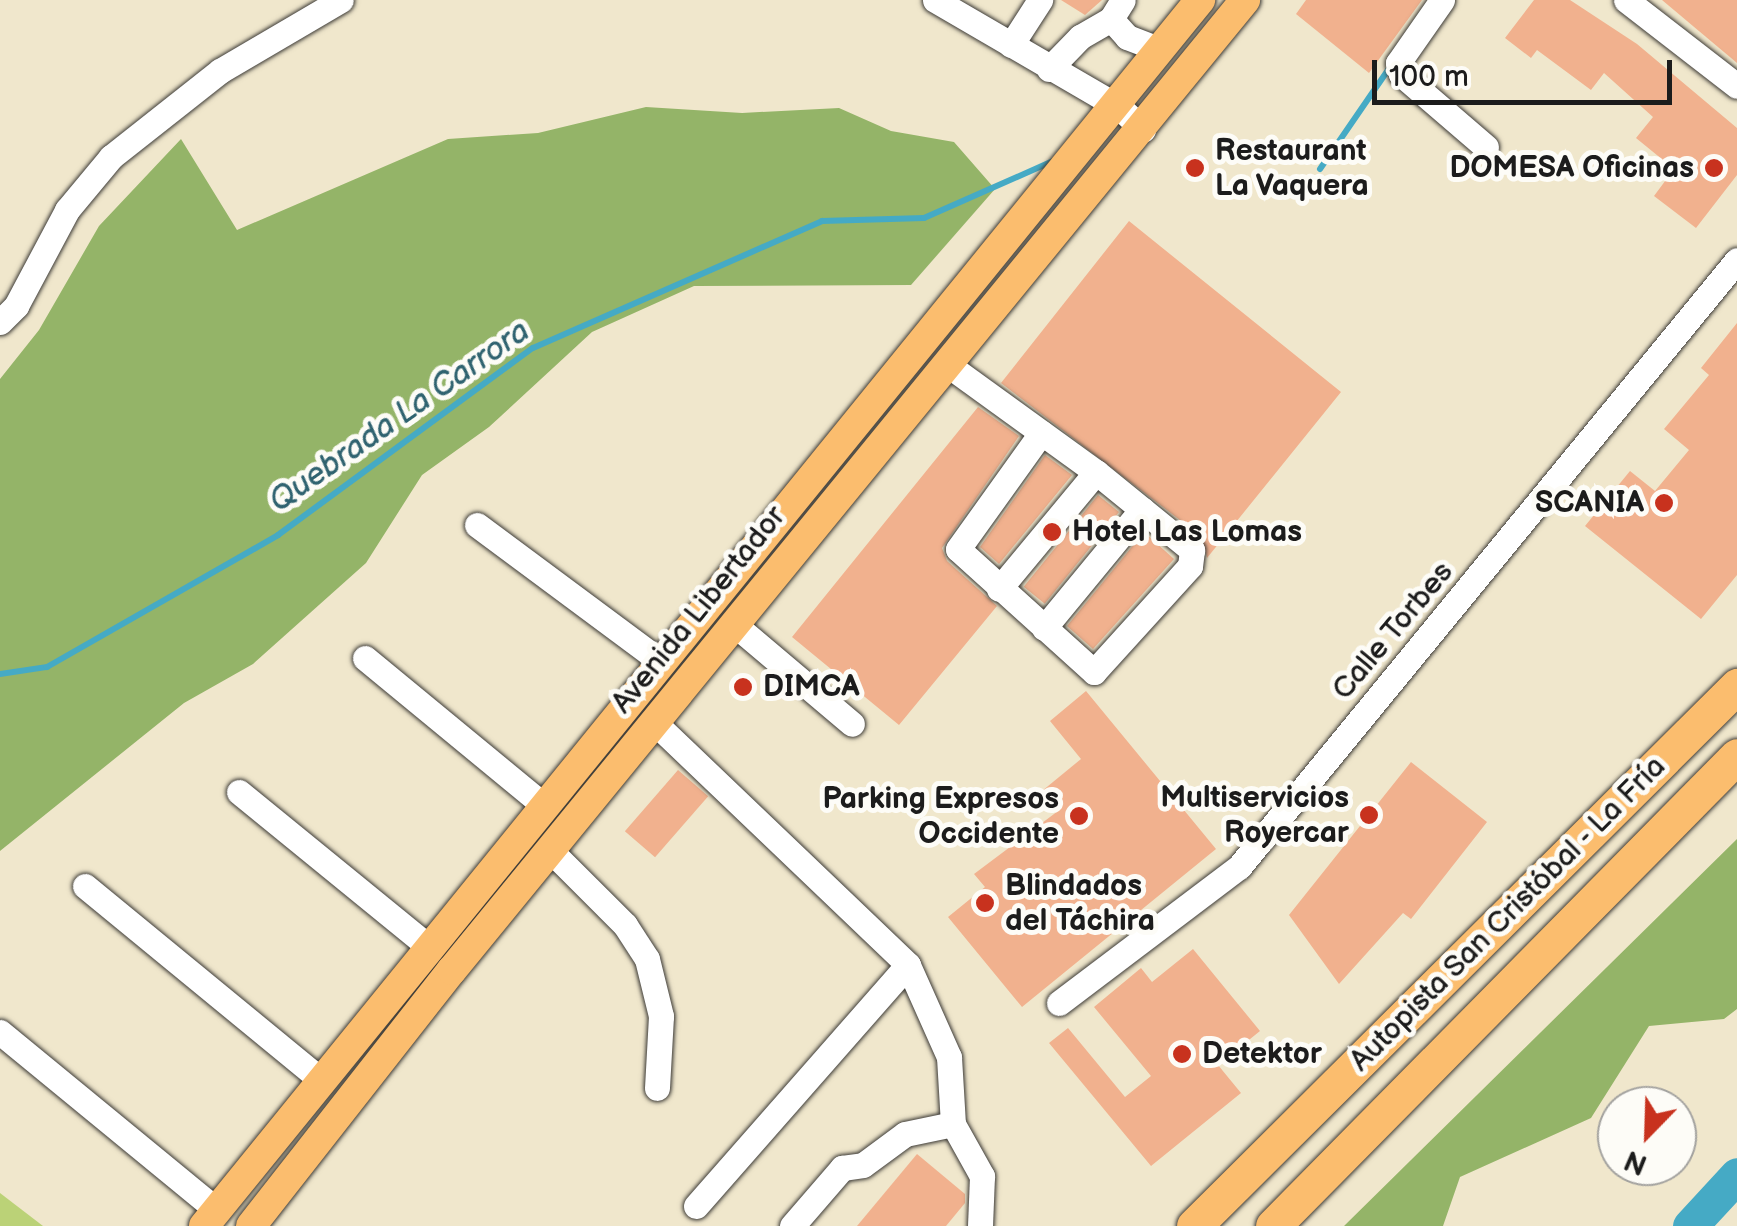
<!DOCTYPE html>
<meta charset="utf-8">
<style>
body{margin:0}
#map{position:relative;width:1737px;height:1226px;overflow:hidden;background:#f0e7cc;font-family:"Balsamiq Sans",sans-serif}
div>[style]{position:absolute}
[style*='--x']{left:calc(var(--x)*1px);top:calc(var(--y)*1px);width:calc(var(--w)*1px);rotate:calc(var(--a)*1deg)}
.green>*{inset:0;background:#bbd277}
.forest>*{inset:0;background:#94b468}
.stream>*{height:6px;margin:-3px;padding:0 3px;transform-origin:3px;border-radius:3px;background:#45aac5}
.river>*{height:35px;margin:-17.5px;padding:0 17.5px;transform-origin:17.5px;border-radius:17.5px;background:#45aac5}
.building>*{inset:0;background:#f1b18e;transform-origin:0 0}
.roads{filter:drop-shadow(0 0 2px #3c3a36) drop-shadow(0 0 2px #3c3a36)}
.minor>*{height:25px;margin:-12.5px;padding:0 12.5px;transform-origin:12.5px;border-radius:12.5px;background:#fff}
.major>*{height:30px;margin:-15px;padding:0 15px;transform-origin:15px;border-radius:15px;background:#fbbd6e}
.highway>*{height:35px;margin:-17.5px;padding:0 17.5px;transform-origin:17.5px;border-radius:17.5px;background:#fbbd6e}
.dots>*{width:28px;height:28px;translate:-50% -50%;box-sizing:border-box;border:5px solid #fdfcf7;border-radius:50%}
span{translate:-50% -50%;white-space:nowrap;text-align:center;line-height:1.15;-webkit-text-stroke:10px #fdfcf7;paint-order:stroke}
.poi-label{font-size:30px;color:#1c1c1c;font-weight:700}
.left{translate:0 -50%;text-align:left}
.right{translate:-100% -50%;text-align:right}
.street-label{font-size:30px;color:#1c1c1c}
.water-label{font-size:32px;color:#306370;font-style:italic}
.north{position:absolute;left:1597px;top:1086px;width:100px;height:100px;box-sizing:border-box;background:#fdfcf7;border:2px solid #a3a29f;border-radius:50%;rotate:203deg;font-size:28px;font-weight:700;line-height:40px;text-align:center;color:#1c1c1c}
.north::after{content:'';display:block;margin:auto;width:35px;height:45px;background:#c8321e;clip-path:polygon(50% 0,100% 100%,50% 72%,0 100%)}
.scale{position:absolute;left:1372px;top:60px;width:300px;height:45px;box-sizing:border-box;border:5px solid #1c1c1c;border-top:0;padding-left:12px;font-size:30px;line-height:35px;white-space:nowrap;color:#1c1c1c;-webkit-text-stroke:8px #fdfcf7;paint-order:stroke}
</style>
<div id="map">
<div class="green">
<i style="clip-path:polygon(0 1193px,43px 1226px,0 1226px)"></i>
</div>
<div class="forest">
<i style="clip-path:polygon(646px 107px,742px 113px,839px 108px,891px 131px,954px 142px,995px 189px,911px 285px,694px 286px,592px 332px,489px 427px,422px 475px,366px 563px,253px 664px,184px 703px,0 851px,0 379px,39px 330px,99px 226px,181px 139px,237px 230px,448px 139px,538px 133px)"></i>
<i style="clip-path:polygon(1737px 839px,1737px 1009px,1724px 1019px,1649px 1026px,1591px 1118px,1460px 1177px,1443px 1226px,1344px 1226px)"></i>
</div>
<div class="stream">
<i style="--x:1320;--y:169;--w:124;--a:-55.5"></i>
<i style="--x:0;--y:674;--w:48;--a:-8.5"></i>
<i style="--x:47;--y:667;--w:266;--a:-29.7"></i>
<i style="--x:278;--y:535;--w:316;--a:-36.3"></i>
<i style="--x:533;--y:348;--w:316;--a:-23.7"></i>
<i style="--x:822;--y:221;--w:102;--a:-1.7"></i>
<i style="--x:924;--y:218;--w:141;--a:-23.8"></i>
</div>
<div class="river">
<i style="--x:1690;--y:1226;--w:69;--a:-47.3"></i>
</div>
<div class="building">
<i style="clip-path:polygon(1061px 0,1102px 0,1085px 15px)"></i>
<i style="clip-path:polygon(1306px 0,1422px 0,1369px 73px,1296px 14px)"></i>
<i style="clip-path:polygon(1534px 0,1570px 0,1637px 44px,1737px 128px,1737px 175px,1696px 228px,1654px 196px,1674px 169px,1636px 138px,1653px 117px,1604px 73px,1591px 90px,1537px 50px,1531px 58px,1505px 38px)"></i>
<i style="clip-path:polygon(1662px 0,1737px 0,1737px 63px)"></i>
<i style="clip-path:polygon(1129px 221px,1341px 392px,1207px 558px,1202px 537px,1001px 383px)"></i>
<i style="clip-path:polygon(1737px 323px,1737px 575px,1701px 619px,1585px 526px,1630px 471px,1655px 491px,1689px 450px,1664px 429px,1709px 375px,1701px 368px)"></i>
<i style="clip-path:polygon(978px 407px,1019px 436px,942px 548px,947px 561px,997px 606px,899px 725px,792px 637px)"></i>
<i style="clip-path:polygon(1045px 455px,1072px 475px,999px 564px,980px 547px)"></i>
<i style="left:1098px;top:495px;width:27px;height:118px;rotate:39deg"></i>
<i style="clip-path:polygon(1144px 532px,1174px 559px,1093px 649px,1067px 626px)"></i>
<i style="clip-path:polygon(1086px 691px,1216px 849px,1022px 1007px,948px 917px,985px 887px,974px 874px,1058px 811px,1042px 791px,1081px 759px,1050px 721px)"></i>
<i style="clip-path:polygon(1411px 762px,1487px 822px,1411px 919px,1403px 913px,1339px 984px,1289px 915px)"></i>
<i style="left:678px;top:770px;width:40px;height:81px;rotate:41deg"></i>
<i style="clip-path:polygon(1193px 949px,1260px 1031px,1218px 1065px,1241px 1093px,1151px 1166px,1049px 1043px,1068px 1028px,1125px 1097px,1151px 1076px,1094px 1007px,1141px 968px,1152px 982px)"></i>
<i style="clip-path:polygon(917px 1154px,965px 1194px,965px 1203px,946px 1226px,857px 1226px)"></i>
</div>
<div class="roads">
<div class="minor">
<i style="--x:935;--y:0;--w:213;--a:30.2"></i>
<i style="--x:1119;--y:107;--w:33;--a:43"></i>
<i style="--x:1442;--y:0;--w:77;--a:124.9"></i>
<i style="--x:1398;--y:63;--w:11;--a:75"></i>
<i style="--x:1401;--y:74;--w:112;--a:40.7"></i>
<i style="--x:1626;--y:0;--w:140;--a:37.8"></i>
<i style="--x:1111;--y:19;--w:24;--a:48"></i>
<i style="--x:1127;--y:37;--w:36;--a:21"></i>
<i style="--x:1011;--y:45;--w:54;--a:-57.2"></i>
<i style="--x:1049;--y:69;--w:45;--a:-45.9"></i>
<i style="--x:1080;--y:37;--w:36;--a:-30"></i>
<i style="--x:1111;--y:19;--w:22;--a:-58"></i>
<i style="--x:0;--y:322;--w:23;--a:-45"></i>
<i style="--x:16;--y:306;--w:109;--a:-62"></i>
<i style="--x:67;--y:210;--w:69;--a:-50.3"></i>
<i style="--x:111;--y:157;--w:139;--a:-38.3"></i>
<i style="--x:220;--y:71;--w:140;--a:-30.4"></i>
<i style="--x:948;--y:365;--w:183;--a:35.9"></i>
<i style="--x:1096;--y:472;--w:124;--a:39.1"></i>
<i style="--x:1192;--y:550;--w:16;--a:97"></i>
<i style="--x:1190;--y:566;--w:143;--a:132.2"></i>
<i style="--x:1094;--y:672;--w:183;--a:-137.9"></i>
<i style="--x:958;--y:549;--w:143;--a:-54.4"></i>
<i style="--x:477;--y:525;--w:227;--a:36.6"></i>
<i style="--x:999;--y:589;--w:152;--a:-50.3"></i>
<i style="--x:735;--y:625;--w:153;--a:40.2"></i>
<i style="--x:1044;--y:628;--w:154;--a:-50.5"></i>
<i style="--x:365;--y:658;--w:229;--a:39.5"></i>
<i style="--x:655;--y:723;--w:350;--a:43.7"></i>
<i style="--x:908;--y:965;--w:101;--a:66"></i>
<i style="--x:949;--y:1057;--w:67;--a:86.6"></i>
<i style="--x:953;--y:1124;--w:60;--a:60.9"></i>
<i style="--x:982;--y:1176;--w:50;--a:92.3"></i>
<i style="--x:239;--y:792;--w:244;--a:39.2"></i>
<i style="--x:550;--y:850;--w:106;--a:45"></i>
<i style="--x:625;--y:925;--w:40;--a:57.1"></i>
<i style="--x:647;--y:959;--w:59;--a:76.2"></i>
<i style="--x:661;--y:1016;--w:72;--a:93.2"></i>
<i style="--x:85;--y:886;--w:307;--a:39.4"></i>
<i style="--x:1059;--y:1003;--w:226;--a:-37.1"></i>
<i style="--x:1239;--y:867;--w:785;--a:-50.63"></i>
<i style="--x:0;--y:1032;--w:281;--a:39.4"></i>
<i style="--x:696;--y:1206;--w:321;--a:-48.7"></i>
<i style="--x:792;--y:1226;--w:77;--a:-49.2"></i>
<i style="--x:842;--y:1168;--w:21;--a:-8"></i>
<i style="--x:863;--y:1165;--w:52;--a:-36.4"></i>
<i style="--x:905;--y:1134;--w:49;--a:-11.8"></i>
</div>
<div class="major">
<i style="--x:204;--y:1226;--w:1580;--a:-50.91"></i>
<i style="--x:251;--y:1226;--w:325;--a:-51.9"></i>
<i style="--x:452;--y:970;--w:1253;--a:-50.73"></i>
</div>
<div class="highway">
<i style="--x:1194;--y:1226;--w:766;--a:-44.84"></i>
<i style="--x:1273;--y:1226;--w:660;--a:-45.37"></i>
</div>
</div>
<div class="dots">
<i style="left:1195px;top:168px;background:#c8321e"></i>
<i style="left:1714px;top:168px;background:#c8321e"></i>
<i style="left:1664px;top:503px;background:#c8321e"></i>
<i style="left:1052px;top:532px;background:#c8321e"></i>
<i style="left:743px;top:687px;background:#c8321e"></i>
<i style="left:1369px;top:815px;background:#c8321e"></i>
<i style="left:1079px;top:816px;background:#c8321e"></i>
<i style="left:985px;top:903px;background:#c8321e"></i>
<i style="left:1182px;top:1054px;background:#c8321e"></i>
</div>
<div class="poi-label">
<span class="left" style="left:1215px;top:168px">Restaurant<br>La Vaquera</span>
<span class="right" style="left:1694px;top:168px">DOMESA Oficinas</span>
<span class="right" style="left:1644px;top:503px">SCANIA</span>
<span class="left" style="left:1072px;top:532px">Hotel Las Lomas</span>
<span class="left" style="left:763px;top:687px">DIMCA</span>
<span class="right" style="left:1349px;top:815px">Multiservicios<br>Royercar</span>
<span class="right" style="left:1059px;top:816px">Parking Expresos<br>Occidente</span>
<span class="left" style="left:1005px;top:903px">Blindados<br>del Táchira</span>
<span class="left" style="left:1202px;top:1054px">Detektor</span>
</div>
<div class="street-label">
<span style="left:699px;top:610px;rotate:-51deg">Avenida Libertador</span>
<span style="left:1393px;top:631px;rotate:-50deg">Calle Torbes</span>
<span style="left:1508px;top:914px;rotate:-45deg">Autopista San Cristóbal - La Fría</span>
</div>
<div class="water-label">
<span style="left:400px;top:417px;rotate:-35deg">Quebrada La Carrora</span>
</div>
<div class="north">N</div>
<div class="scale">100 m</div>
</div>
